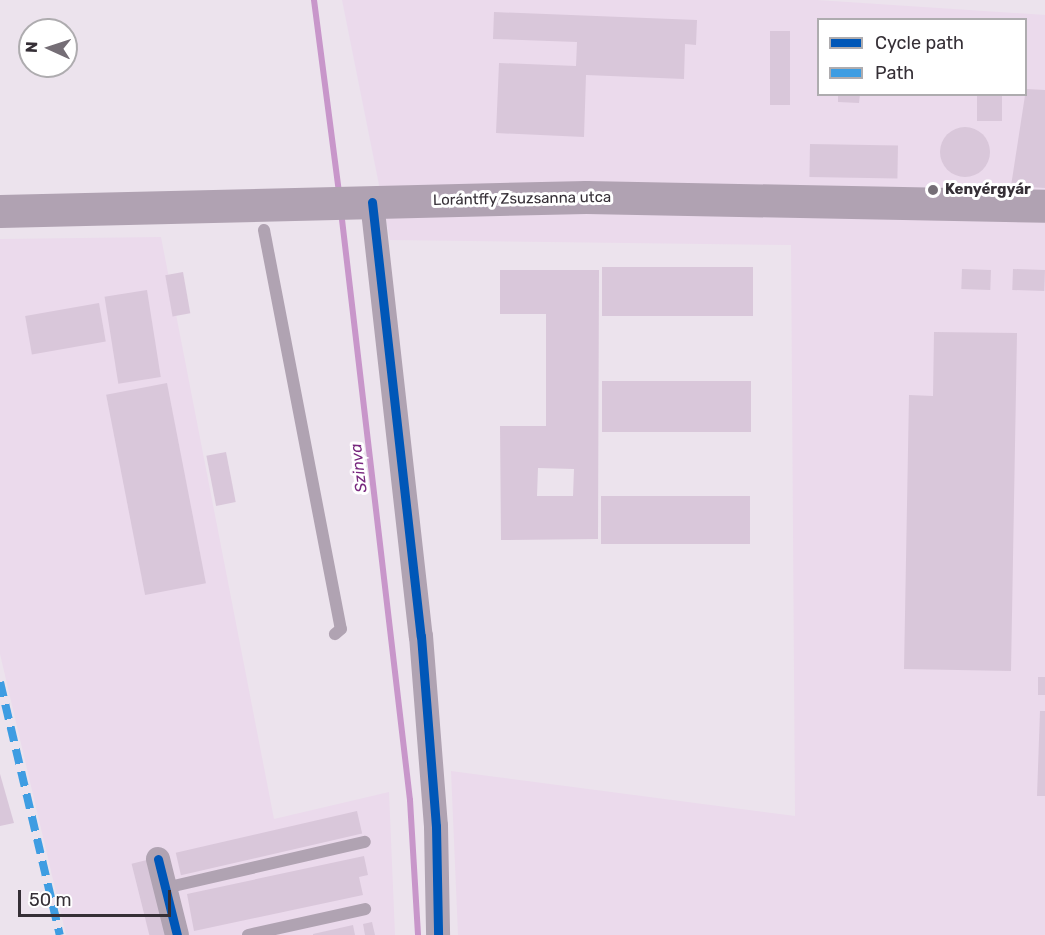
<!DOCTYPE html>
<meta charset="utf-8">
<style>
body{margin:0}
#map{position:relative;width:1045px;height:935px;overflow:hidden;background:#ece3ed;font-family:Rubik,sans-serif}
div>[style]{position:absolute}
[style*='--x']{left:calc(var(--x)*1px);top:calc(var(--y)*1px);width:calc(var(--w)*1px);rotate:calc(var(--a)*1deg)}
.built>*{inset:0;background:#ebdaec}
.stream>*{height:6px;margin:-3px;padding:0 3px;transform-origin:3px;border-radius:3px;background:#c896ca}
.building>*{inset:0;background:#d9c7da;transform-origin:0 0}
.round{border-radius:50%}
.service>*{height:12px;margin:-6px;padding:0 6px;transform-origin:6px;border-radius:6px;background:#b0a3b2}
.minor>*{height:24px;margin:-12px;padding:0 12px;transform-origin:12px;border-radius:12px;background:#b0a3b2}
.secondary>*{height:33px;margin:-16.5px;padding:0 16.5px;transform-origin:16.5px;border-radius:16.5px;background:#b0a2b2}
.quiet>*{height:8px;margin-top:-4px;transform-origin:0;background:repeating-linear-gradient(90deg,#3e9de2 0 15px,transparent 0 23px)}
.cycleway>*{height:9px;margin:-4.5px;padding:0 4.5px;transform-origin:4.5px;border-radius:4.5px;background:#0057b8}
.dots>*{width:16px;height:16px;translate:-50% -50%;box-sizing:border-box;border:3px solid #fff;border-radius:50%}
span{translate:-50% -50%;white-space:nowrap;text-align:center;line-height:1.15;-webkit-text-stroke:6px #fff;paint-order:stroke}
.poi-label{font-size:15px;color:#352f36;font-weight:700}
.left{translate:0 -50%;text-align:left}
.street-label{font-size:15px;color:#352f36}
.water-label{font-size:16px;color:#78287e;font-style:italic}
.legend{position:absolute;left:817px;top:18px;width:210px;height:78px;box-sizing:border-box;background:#fff;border:2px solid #aeacaf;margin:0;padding:8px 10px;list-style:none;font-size:18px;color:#352f36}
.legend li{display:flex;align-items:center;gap:12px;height:30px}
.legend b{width:30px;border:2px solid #aeacaf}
.north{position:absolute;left:18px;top:18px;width:60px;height:60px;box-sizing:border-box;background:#fff;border:2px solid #aeacaf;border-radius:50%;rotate:273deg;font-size:16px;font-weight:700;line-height:24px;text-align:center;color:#352f36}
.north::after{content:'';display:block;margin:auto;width:21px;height:27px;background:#756e76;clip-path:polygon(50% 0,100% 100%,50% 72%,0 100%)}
.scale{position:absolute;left:18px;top:890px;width:153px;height:27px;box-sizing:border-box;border:3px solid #352f36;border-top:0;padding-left:8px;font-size:18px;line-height:21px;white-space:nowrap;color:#352f36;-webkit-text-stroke:4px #fff;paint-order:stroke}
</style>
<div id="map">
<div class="built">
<i style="clip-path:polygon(evenodd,342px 0,817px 0,1045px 15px,1045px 935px,458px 935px,451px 771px,795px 816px,791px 245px,390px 240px,342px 0,818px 20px,1026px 20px,1026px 94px,818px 94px,818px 20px)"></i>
<i style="clip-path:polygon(161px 237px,274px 819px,389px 792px,395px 935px,66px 935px,0 654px,0 239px)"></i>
</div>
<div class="stream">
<i style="--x:314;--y:0;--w:194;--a:82.6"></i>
<i style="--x:341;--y:211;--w:593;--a:83.32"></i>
<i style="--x:410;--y:800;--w:135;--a:86.6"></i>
</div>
<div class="building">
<i style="clip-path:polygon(494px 12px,697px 20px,696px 45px,685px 44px,684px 79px,586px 75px,584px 137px,496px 133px,499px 63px,576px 66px,577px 42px,493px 39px)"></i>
<i style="left:770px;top:31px;width:20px;height:74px"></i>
<i style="clip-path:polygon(1026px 89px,1045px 90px,1045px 188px,1011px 186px)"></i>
<i style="clip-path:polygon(838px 94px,860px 94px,859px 103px,838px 102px)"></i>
<i style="left:977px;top:94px;width:25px;height:27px"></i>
<i class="round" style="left:940px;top:127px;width:50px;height:50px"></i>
<i style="left:810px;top:144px;width:88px;height:33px;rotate:1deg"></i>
<i style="left:602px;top:267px;width:151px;height:49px"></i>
<i style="left:962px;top:269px;width:29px;height:20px;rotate:2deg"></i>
<i style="left:1013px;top:269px;width:32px;height:21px;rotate:2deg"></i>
<i style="clip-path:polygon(evenodd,500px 270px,599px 270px,598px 539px,501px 540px,500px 426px,546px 426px,546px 314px,500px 314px,500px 270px,538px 468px,574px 469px,573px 496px,537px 496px,538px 468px)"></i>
<i style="left:183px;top:272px;width:42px;height:18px;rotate:80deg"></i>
<i style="left:147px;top:290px;width:88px;height:43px;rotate:81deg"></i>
<i style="left:99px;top:303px;width:39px;height:75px;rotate:80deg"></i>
<i style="clip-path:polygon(934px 332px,1017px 333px,1011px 671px,904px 669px,909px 395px,933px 396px)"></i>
<i style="left:602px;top:381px;width:149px;height:51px"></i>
<i style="left:167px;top:383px;width:204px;height:62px;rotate:79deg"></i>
<i style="left:226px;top:452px;width:51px;height:20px;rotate:79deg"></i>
<i style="left:601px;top:496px;width:149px;height:48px"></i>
<i style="left:1038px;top:677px;width:7px;height:18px"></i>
<i style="clip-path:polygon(1040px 711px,1045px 711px,1045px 796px,1037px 796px)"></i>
<i style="clip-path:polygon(0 774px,14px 823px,0 826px)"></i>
<i style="left:357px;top:811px;width:23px;height:186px;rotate:77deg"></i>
<i style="clip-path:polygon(364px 856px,368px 875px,359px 877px,363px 895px,194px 931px,187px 894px)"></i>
<i style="left:151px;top:859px;width:78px;height:20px;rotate:76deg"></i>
<i style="clip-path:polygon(372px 922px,375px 935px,365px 935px,363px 924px)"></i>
<i style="clip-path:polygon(353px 925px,355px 935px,313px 935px,313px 934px)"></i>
</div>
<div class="service">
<i style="--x:264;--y:230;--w:406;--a:79.1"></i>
<i style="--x:341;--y:629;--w:8;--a:140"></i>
<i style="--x:165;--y:888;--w:205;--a:-13"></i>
<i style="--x:248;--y:935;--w:120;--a:-12.5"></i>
</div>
<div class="minor">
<i style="--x:372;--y:202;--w:437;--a:83.6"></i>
<i style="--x:421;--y:636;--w:191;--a:85.5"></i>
<i style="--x:436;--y:826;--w:109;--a:88.9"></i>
<i style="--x:158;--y:859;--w:78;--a:76"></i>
</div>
<div class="secondary">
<i style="--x:0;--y:211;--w:586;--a:-1.37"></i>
<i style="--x:586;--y:197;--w:459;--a:1.1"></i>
</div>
<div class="quiet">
<i style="--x:0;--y:682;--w:260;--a:76.7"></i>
</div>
<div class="cycleway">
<i style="--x:372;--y:202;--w:437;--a:83.6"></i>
<i style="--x:421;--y:636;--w:191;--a:85.5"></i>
<i style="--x:436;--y:826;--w:109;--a:88.9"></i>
<i style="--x:158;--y:859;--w:78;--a:76"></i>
</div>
<div class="dots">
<i style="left:933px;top:190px;background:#756e76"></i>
</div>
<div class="poi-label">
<span class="left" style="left:945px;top:190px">Kenyérgyár</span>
</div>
<div class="street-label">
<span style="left:522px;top:199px;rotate:-1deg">Lorántffy Zsuzsanna utca</span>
</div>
<div class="water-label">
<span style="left:359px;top:468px;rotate:-97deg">Szinva</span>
</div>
<ul class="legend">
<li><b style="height:8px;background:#0057b8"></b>Cycle path</li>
<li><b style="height:8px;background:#3e9de2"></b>Path</li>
</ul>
<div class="north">N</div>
<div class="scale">50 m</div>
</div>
